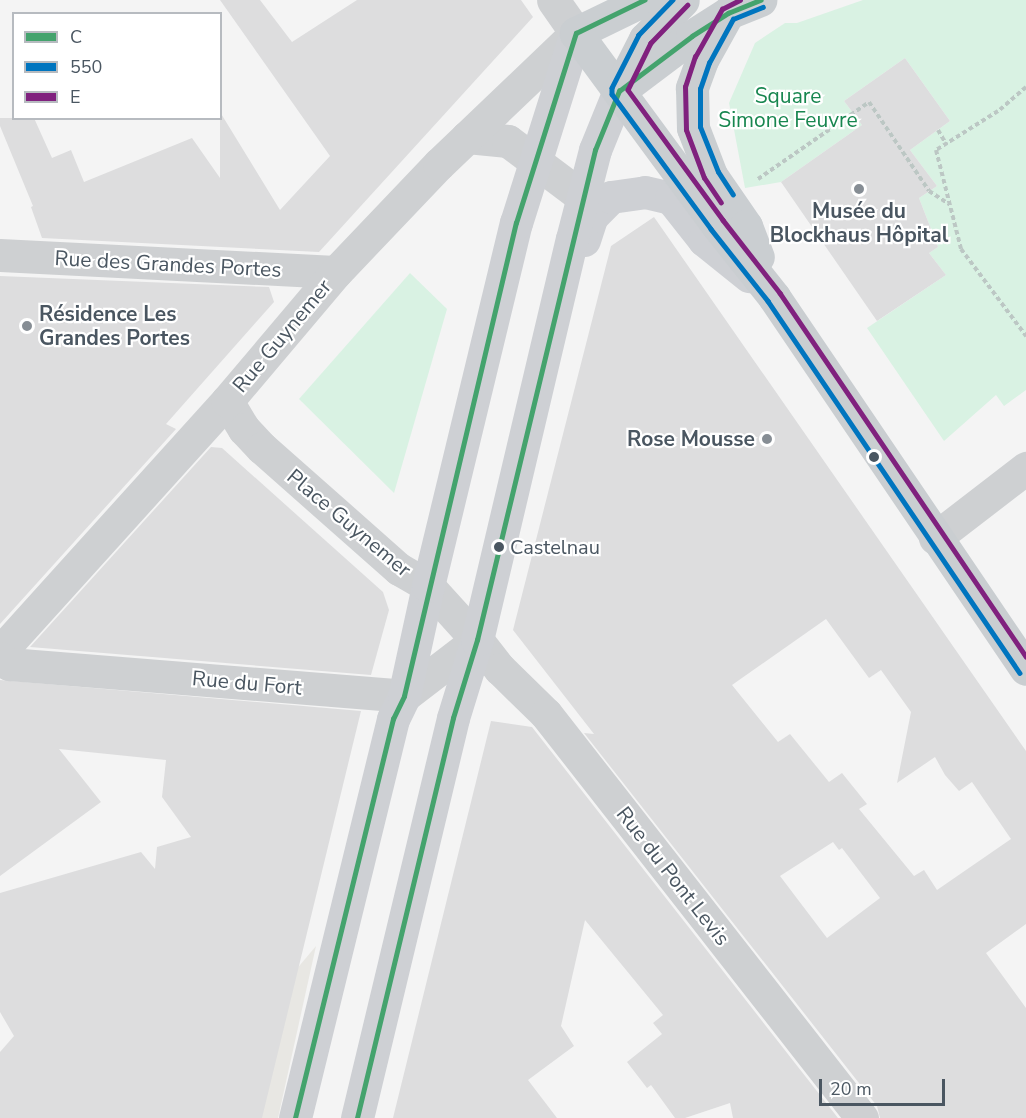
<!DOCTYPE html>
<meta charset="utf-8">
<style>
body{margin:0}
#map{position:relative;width:1026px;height:1118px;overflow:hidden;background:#f4f4f4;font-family:"Nunito Sans",sans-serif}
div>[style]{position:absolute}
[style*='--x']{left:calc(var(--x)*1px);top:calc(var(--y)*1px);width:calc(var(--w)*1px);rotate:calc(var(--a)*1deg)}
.commercial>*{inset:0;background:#e8e7e3}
.green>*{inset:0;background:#d9f2e3}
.building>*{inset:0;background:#ddddde}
.path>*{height:4px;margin-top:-2px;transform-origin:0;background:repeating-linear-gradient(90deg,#bcc7c4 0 4.5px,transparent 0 7.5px)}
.street>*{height:33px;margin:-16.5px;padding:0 16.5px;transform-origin:16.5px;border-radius:16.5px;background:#ced0d2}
.secondary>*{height:33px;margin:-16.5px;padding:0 16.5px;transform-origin:16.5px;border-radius:16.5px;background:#ced0d4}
.primary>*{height:33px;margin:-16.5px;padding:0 16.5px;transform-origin:16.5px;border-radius:16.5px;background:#caced1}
.bus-1>*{height:4.5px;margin:-2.25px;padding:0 2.25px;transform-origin:2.25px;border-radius:2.25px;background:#44a36d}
.bus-2>*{height:4.5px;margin:-2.25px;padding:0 2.25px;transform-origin:2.25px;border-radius:2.25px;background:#0075bf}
.bus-3>*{height:4.5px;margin:-2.25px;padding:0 2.25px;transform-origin:2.25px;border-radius:2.25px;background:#80217e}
.dots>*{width:16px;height:16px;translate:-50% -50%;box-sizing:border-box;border:3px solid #fff;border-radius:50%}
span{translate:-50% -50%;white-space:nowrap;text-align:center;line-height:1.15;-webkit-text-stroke:4.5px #fff;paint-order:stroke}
.bus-label{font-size:20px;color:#4a5661}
.left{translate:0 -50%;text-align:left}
.park-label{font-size:21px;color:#17864f}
.poi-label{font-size:21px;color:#4a5661;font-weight:700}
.right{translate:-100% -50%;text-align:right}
.street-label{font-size:21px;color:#4a5661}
.legend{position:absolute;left:12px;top:12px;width:210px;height:108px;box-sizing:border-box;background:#fff;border:2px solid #b7bbc0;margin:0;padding:8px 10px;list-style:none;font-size:18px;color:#4a5661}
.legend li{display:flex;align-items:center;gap:12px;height:30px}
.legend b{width:30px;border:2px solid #b7bbc0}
.scale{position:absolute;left:819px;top:1079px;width:126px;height:27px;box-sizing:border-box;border:3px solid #4a5661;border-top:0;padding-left:8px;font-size:18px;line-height:21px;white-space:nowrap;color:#4a5661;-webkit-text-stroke:4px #fff;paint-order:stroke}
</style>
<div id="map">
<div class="commercial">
<i style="clip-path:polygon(316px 946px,278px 1118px,171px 1118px)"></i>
</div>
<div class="green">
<i style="clip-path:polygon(863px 0,1026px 0,1026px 390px,1004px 406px,996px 395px,944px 441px,867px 328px,946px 275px,929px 253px,938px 247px,919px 198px,937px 186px,910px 150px,950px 121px,905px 58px,844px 101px,862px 125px,781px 182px,745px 188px,729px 103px,755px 43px,785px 23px,797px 23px)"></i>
<i style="clip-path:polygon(410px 273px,447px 309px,394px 493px,299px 399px)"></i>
</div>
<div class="building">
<i style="clip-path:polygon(220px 0,260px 0,292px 42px,357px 0,521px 0,533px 17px,319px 252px,42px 238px,31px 207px,33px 206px,0 126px,0 118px,34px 118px,52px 158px,71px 150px,84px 182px,192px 138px,220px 178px,220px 112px,280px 210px,330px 156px)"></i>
<i style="clip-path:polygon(905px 58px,950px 121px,910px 150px,937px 186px,919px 198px,938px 247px,929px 253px,946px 275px,877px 321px,781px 182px,862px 125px,844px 101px)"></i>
<i style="clip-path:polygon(evenodd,654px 217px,1026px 751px,1026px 924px,986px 953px,1026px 1008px,1026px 1118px,880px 1118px,877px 1106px,584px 733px,594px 734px,513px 630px,611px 246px,654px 217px,826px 619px,869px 678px,881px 670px,911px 712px,897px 783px,935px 757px,945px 775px,959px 791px,972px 782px,1011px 839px,937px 890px,924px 870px,914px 876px,859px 809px,867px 804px,842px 773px,829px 782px,790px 734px,778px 742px,732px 685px,826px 619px,654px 217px,833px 842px,839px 850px,842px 848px,880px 898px,827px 938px,780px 876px,833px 842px)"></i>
<i style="clip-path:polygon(0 276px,269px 287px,274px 302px,166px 424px,176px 429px,0 624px)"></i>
<i style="clip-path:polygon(211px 447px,222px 448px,383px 592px,389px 610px,371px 675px,30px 647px)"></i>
<i style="clip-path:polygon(0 680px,361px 711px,262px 1118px,0 1118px,0 1052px,14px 1036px,0 1012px,0 893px,141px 852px,155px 869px,157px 847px,191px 837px,162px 797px,166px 760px,59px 749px,101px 802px,0 876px)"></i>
<i style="clip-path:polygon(491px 721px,532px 727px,838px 1118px,733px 1118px,730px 1103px,685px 1118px,675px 1118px,651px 1085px,647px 1088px,627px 1062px,662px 1034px,653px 1023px,663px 1015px,585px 920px,561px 1026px,574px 1046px,528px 1080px,557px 1118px,393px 1118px)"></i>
</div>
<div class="path">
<i style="--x:1026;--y:87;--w:37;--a:139"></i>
<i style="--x:998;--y:111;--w:73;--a:147.8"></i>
<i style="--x:936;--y:150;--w:102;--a:75.8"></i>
<i style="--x:961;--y:249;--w:109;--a:53.2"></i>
<i style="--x:938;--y:130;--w:16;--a:60"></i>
<i style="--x:758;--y:179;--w:135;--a:-34.7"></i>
<i style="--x:869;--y:102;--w:107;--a:56"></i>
<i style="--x:929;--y:191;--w:24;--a:33"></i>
</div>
<div class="street">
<i style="--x:467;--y:137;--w:41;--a:5.6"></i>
<i style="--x:508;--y:141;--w:95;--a:36.9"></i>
<i style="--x:0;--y:255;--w:336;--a:2.9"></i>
<i style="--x:227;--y:401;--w:33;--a:59"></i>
<i style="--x:244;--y:429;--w:26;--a:47"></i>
<i style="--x:262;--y:448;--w:183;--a:41.5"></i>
<i style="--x:399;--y:569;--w:34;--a:30"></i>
<i style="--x:428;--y:586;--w:73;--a:47.8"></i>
<i style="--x:477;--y:640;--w:37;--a:52"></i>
<i style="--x:500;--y:669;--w:64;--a:44.4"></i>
<i style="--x:546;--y:714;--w:513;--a:51.97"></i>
<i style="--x:935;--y:538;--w:115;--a:-37.6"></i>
<i style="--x:0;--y:652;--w:338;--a:-47.9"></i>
<i style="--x:227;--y:401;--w:169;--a:-49.8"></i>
<i style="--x:336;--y:272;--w:149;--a:-46.4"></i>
<i style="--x:439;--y:164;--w:190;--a:-43.7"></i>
<i style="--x:576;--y:33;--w:40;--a:-124.9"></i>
<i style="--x:0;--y:658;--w:11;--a:34"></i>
<i style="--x:9;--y:664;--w:396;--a:4.6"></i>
<i style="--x:404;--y:696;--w:92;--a:-37.5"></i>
</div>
<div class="secondary">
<i style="--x:584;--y:240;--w:25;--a:-72"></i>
<i style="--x:592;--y:216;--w:27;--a:-45"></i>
<i style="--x:611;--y:197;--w:34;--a:-8"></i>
<i style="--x:645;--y:192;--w:27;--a:13"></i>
<i style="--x:671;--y:198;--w:53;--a:51.8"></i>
<i style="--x:704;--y:240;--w:58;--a:38.7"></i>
<i style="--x:295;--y:1118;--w:411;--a:-76.2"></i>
<i style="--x:393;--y:719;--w:25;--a:-64"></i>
<i style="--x:404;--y:696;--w:113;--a:-77.7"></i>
<i style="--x:428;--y:586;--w:374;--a:-76.4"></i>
<i style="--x:516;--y:223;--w:199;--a:-72.5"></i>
<i style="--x:357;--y:1118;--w:411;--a:-76.5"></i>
<i style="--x:453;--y:718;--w:82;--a:-72.9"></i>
<i style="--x:477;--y:640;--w:412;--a:-76.7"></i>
<i style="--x:572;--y:239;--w:92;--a:-75.5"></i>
<i style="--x:595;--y:150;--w:64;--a:-67.9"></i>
</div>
<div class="primary">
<i style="--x:644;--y:0;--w:76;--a:154.1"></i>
<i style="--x:576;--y:33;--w:238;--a:53.7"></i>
<i style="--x:717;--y:225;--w:92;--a:51.6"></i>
<i style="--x:774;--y:297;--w:449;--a:55.9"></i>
<i style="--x:728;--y:13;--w:54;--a:119"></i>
<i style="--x:702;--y:60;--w:30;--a:110"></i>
<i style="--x:692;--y:88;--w:40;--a:88.6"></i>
<i style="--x:693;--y:128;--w:50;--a:69"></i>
<i style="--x:711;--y:175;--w:62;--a:55.5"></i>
<i style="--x:746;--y:226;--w:33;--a:69"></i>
<i style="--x:622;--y:84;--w:51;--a:-62.9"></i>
<i style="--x:645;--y:39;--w:54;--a:-45.7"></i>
<i style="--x:619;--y:91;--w:91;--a:-37"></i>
<i style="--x:692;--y:36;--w:43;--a:-32.6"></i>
<i style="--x:728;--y:13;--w:35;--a:-22"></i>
</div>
<div class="bus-1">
<i style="--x:295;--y:1118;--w:411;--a:-76.2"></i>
<i style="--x:393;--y:719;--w:25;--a:-64"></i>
<i style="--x:404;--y:696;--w:486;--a:-76.7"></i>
<i style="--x:516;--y:223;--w:199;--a:-72.5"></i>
<i style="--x:576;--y:33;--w:76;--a:-25.9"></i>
<i style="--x:357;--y:1118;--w:411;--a:-76.5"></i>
<i style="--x:453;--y:718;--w:82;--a:-72.9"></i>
<i style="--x:477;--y:640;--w:504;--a:-76.46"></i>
<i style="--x:595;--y:150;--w:64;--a:-67.9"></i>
<i style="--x:619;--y:91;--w:91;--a:-37"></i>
<i style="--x:692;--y:36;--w:43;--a:-32.6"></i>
<i style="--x:728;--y:13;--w:35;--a:-22"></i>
</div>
<div class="bus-2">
<i style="--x:673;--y:0;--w:49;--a:134.2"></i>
<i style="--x:639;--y:35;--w:59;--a:117"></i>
<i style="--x:612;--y:88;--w:6;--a:90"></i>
<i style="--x:612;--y:94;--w:167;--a:53.7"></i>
<i style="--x:711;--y:229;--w:92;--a:51.6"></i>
<i style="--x:768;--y:301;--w:449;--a:55.9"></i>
<i style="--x:733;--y:195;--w:27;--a:-123"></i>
<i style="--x:718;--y:172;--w:48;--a:-111.8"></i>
<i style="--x:700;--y:127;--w:38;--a:-90"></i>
<i style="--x:700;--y:89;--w:28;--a:-71"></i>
<i style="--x:709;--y:63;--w:50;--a:-61.4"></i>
<i style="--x:733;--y:19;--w:32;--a:-22"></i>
</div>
<div class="bus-3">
<i style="--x:688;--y:5;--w:53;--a:134.2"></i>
<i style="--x:651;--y:43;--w:52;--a:116.1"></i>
<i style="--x:628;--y:90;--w:161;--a:53.8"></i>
<i style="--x:723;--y:220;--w:93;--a:52"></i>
<i style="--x:780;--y:293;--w:439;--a:55.9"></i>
<i style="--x:721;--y:203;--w:30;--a:-124"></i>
<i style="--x:704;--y:178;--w:51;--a:-110.6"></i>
<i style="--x:686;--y:130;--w:43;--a:-91.3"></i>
<i style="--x:685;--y:87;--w:32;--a:-72"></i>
<i style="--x:695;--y:57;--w:55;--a:-60.6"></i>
<i style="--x:722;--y:9;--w:20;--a:-27"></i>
</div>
<div class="dots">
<i style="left:859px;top:189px;background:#868d94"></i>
<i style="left:27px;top:326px;background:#868d94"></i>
<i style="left:767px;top:439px;background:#868d94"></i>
<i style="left:874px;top:457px;background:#4a5661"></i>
<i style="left:499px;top:547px;background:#4a5661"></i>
</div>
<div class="bus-label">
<span class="left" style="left:510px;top:547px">Castelnau</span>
</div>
<div class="park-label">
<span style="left:788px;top:108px">Square<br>Simone Feuvre</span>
</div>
<div class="poi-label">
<span style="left:859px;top:223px">Musée du<br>Blockhaus Hôpital</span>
<span class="left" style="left:39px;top:326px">Résidence Les<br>Grandes Portes</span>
<span class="right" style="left:755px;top:439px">Rose Mousse</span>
</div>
<div class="street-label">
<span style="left:168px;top:264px;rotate:3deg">Rue des Grandes Portes</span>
<span style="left:282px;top:336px;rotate:-50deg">Rue Guynemer</span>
<span style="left:349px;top:523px;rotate:40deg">Place Guynemer</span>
<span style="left:247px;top:683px;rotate:5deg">Rue du Fort</span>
<span style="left:673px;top:876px;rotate:52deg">Rue du Pont Levis</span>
</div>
<ul class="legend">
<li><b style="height:8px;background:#44a36d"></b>C</li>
<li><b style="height:8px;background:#0075bf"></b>550</li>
<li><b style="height:8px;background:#80217e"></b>E</li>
</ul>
<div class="scale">20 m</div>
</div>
